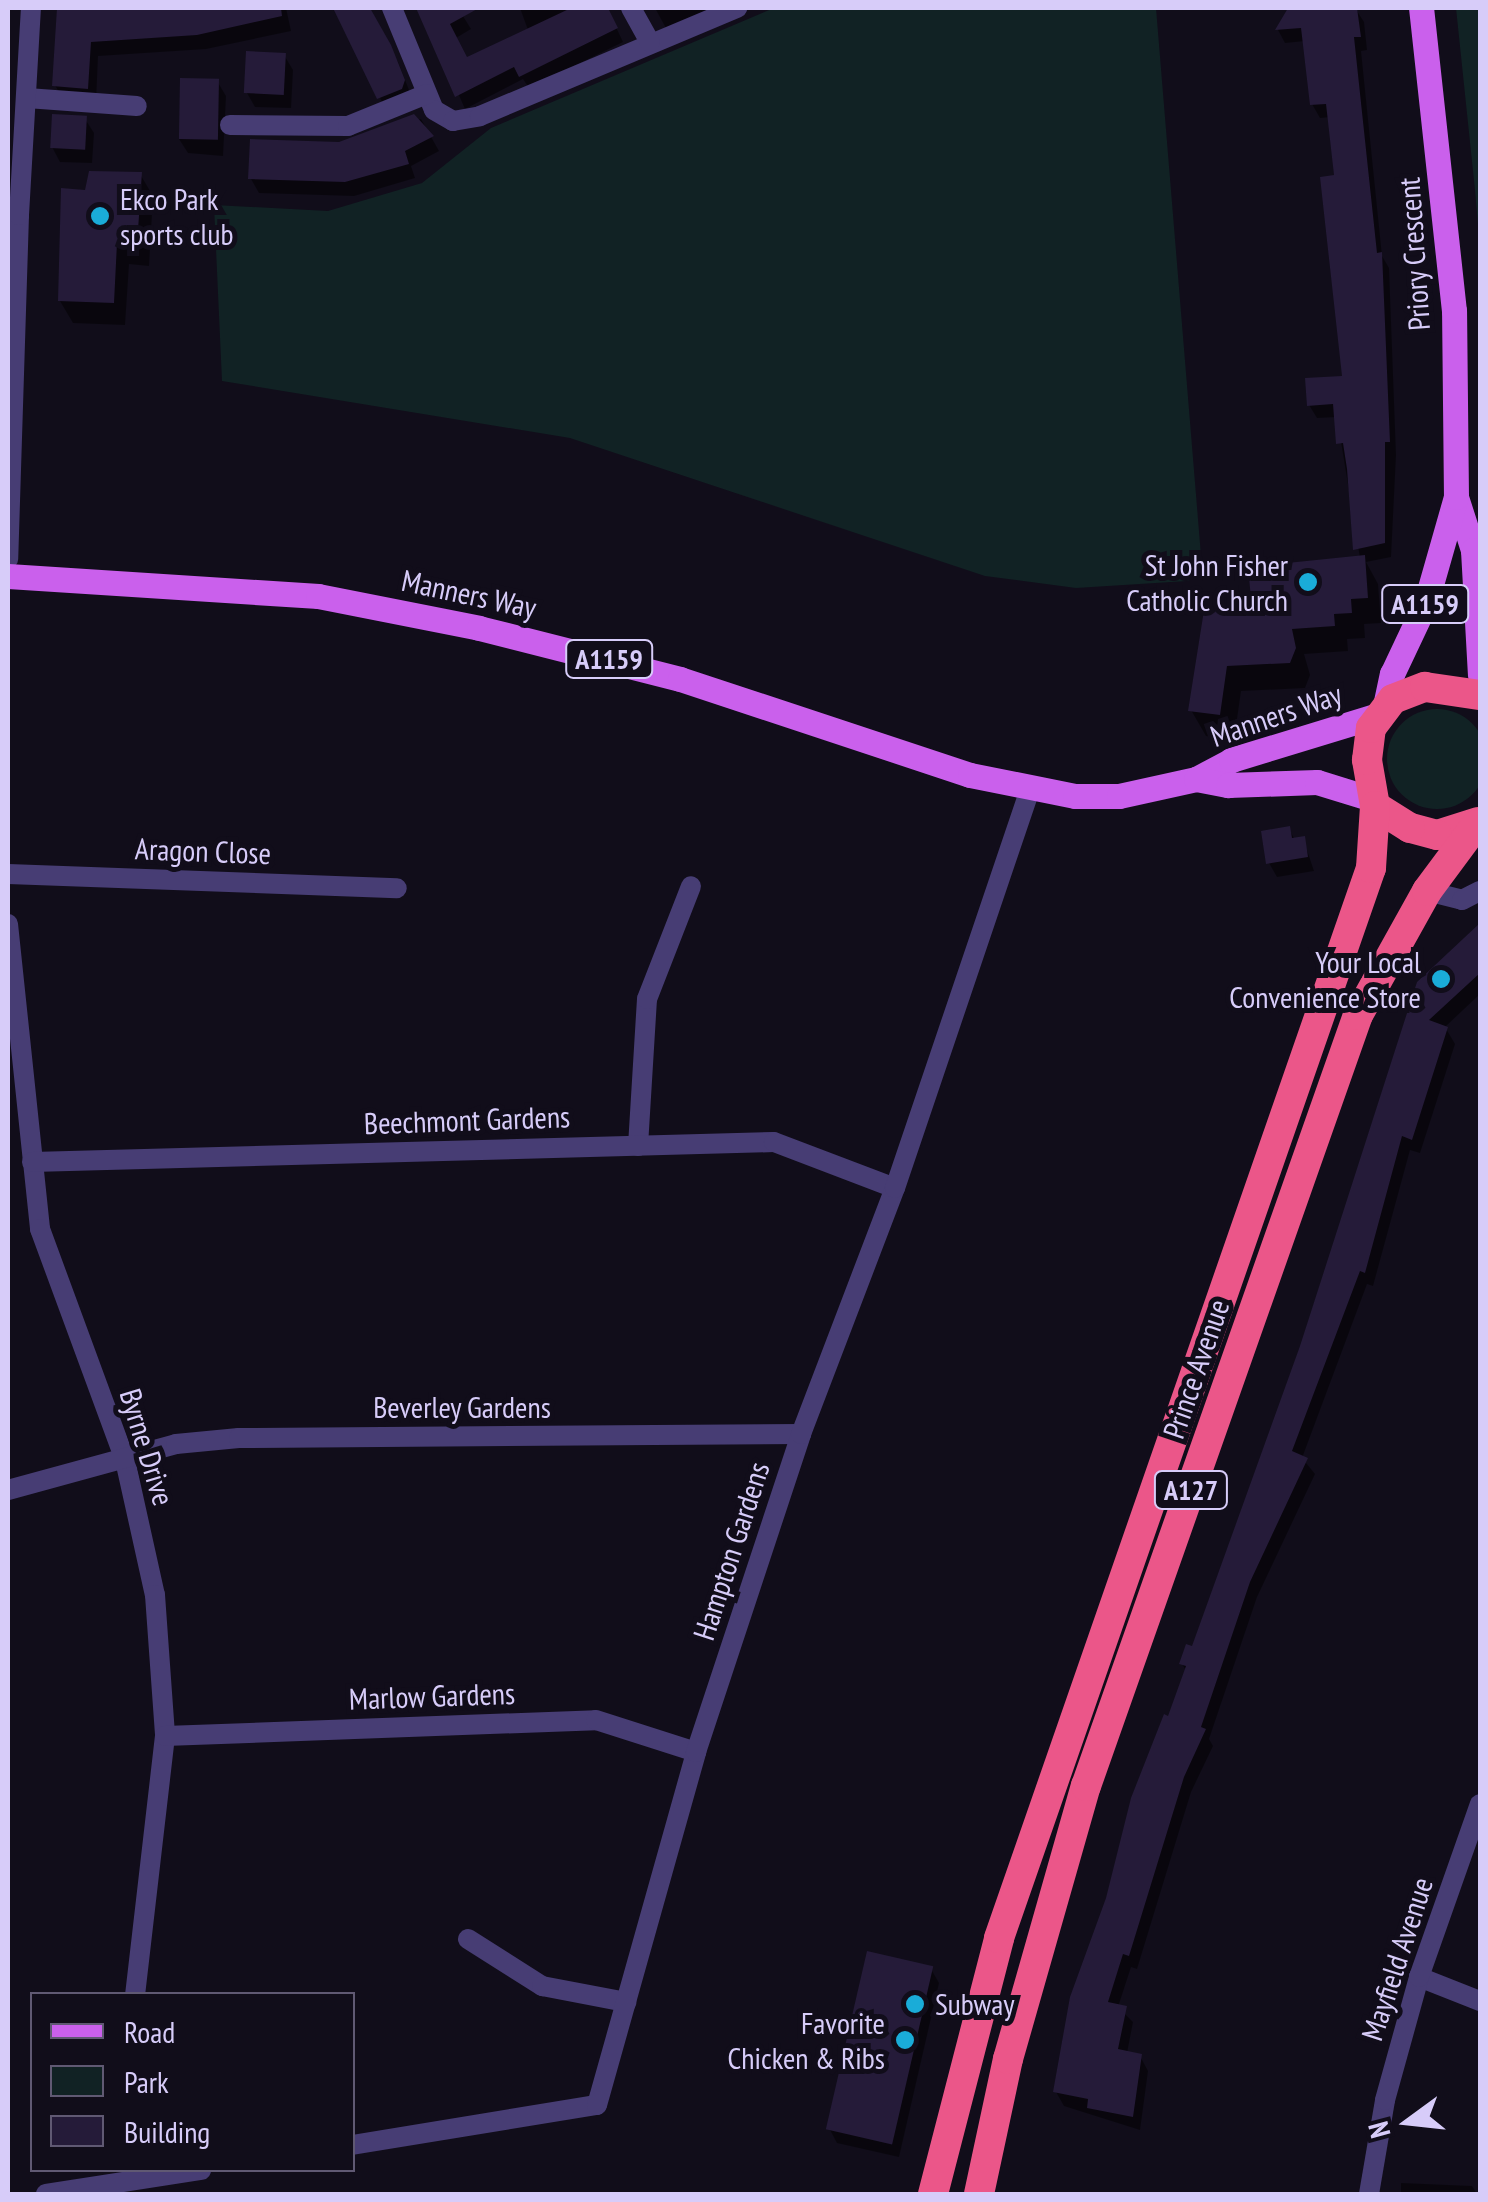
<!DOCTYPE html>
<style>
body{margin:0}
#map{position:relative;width:1488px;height:2202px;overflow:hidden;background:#110d1a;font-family:"PT Sans Narrow",sans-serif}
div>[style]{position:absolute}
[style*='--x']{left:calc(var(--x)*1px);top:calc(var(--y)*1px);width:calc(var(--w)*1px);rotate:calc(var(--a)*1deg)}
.green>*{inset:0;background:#112224}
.round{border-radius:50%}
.shadow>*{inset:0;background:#0007}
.building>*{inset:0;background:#251b39;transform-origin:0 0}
.street>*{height:20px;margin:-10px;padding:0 10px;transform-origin:10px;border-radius:10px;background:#473d74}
.primary>*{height:25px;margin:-12.5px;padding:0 12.5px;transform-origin:12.5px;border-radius:12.5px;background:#ca60ec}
.highway>*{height:30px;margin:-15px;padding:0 15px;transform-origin:15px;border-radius:15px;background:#eb5689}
.dots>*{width:28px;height:28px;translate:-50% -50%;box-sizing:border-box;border:5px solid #110d1a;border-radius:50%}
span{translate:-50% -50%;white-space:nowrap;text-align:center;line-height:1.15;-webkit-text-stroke:10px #110d1a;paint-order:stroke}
.shield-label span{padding:2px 8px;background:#110d1a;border:2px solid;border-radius:8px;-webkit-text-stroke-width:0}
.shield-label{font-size:28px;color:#d7ccf9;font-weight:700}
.poi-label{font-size:30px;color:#d7ccf9}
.left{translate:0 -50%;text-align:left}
.right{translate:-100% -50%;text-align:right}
.street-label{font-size:30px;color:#d7ccf9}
.frame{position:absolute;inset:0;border:10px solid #d7ccf9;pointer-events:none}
.legend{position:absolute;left:30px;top:1992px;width:325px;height:180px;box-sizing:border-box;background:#110d1a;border:2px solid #605973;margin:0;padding:12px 18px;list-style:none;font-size:30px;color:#d7ccf9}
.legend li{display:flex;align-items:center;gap:20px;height:50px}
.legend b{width:50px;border:2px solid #605973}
.north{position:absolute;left:1358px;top:2072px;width:100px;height:100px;-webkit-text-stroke:8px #110d1a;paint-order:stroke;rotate:255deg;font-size:28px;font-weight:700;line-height:40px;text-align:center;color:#d7ccf9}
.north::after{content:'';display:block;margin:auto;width:35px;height:45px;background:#d7ccf9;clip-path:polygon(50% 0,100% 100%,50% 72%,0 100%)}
</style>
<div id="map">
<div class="green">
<i style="clip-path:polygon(774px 8px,1156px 8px,1203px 580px,1076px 588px,985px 576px,570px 438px,222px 381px,214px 205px,328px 211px,422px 183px,491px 128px)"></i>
<i style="clip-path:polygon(1456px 8px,1480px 8px,1480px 248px,1475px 190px)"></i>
<i class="round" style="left:1387px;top:709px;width:100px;height:100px"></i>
</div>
<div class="shadow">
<i style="clip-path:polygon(61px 8px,286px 8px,291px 31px,206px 49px,98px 56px,96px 102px,63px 100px,55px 85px)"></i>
<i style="clip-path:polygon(335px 8px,367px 8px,398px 62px,411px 95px,387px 112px)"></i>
<i style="clip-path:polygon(421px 8px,458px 8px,471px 29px,456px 38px,467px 60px,528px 30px,520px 8px,607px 8px,623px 42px,529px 88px,523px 79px,465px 109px)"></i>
<i style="clip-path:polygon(655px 8px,712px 8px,667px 30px)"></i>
<i style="clip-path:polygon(1295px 8px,1355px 8px,1364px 22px,1367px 50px,1361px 51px,1382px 256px,1389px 268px,1396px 455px,1391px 557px,1366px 562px,1378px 584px,1381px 623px,1364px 624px,1365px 638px,1347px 639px,1348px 651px,1304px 654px,1310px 675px,1305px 688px,1241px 691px,1234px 740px,1206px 736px,1191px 710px,1255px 612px,1360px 558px,1337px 417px,1317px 418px,1309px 405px,1345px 378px,1331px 117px,1320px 118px,1312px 104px,1305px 41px,1285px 43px,1278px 30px)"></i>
<i style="clip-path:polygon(284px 55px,293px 70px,291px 108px,255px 107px,247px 93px)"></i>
<i style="clip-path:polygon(217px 81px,226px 96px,223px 156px,188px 153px,179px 139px)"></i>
<i style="clip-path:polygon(85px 119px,94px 133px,92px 163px,60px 162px,52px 147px)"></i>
<i style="clip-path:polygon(421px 119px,439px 151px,411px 166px,415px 178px,354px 196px,259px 193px,251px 179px)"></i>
<i style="clip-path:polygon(140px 174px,153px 196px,149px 266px,129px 264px,125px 325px,73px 323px,60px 301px)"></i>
<i style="clip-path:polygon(1289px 829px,1295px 840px,1303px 838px,1314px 871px,1277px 877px,1269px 863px)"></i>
<i style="clip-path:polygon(1480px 927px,1480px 994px,1445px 1027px,1455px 1044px,1420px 1153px,1410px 1150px,1373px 1286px,1367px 1284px,1302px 1458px,1315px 1474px,1257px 1597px,1209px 1739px,1213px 1746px,1191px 1792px,1137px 1969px,1131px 1967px,1118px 2007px,1133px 2022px,1127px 2053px,1140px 2056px,1148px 2071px,1140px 2130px,1064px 2106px,1056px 2092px,1187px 1672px,1182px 1664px,1194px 1649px,1303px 1347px,1419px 983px)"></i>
<i style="clip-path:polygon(931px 1969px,939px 1983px,899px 2157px,837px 2143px,829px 2128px)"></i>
<i style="clip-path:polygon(1401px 2183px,1472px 2186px,1477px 2194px,1401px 2194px)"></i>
</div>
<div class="building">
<i style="clip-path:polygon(57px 8px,281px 8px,282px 16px,197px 35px,91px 42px,88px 89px,52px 86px)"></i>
<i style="clip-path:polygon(333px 8px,370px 8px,391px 45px,405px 80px,402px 89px,377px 99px)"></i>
<i style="clip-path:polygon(416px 8px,479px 8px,450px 24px,467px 57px,571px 8px,608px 8px,618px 28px,519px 77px,514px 67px,455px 97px)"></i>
<i style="clip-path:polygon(1288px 8px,1357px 8px,1361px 37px,1354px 37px,1377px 253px,1382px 252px,1390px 442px,1385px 442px,1385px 543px,1353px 550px,1347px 469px,1343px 443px,1336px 444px,1333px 404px,1307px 406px,1305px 378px,1342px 376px,1320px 177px,1334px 175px,1326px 104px,1310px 105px,1301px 28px,1275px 30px)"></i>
<i style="left:246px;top:51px;width:40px;height:42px;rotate:3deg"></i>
<i style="left:180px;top:78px;width:39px;height:61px;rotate:1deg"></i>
<i style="left:52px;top:114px;width:35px;height:34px;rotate:3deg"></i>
<i style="clip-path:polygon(414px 114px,434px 136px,405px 151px,409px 164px,345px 182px,248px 179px,250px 139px,339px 142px)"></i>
<i style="clip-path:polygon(89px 171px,142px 172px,137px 245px,117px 243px,114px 303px,58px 301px,61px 188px,85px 190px)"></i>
<i style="clip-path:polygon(1365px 555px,1368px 598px,1351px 599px,1352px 613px,1334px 614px,1335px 626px,1292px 629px,1296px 648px,1290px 663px,1227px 666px,1220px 715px,1188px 711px,1205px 604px,1252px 609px,1248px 567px)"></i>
<i style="clip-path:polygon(1290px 826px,1292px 838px,1305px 836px,1308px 857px,1266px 864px,1261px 831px)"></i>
<i style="clip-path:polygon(1480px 923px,1480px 973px,1429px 1020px,1448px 1027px,1412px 1140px,1402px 1136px,1365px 1273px,1360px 1271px,1292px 1451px,1308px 1458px,1250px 1582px,1201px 1727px,1206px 1729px,1184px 1777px,1129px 1956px,1123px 1954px,1108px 2002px,1127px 2006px,1118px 2049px,1142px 2054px,1133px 2117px,1087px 2108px,1088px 2099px,1053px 2092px,1070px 1997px,1106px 1898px,1131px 1798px,1164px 1714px,1168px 1716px,1186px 1666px,1179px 1664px,1186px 1644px,1192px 1646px,1300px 1346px,1417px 982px)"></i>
<i style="left:867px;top:1951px;width:68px;height:183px;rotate:13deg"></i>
</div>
<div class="street">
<i style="--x:392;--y:8;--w:110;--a:67.6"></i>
<i style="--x:434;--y:110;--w:22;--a:30"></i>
<i style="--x:453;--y:121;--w:27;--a:-10"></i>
<i style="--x:480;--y:116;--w:279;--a:-22.8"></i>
<i style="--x:631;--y:8;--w:39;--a:61"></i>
<i style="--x:27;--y:98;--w:110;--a:4.2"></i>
<i style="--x:230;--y:125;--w:118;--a:0.5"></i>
<i style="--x:348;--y:126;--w:85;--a:-22.1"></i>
<i style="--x:8;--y:215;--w:11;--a:0"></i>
<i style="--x:19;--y:215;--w:344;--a:91.8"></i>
<i style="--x:19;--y:215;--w:207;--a:-86.7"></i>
<i style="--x:8;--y:874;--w:389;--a:2.1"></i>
<i style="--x:1427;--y:891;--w:36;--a:14"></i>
<i style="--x:1462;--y:900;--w:20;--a:-27"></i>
<i style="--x:8;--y:924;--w:307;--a:84"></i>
<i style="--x:40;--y:1229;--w:246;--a:69.8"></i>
<i style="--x:125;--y:1460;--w:138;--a:77.5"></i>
<i style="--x:155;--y:1595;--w:141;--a:85.9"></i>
<i style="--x:165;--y:1736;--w:260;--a:96.6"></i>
<i style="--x:638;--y:1146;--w:147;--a:-86.5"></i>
<i style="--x:647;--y:999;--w:121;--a:-68.7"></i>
<i style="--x:32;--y:1162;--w:742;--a:-1.54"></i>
<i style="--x:774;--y:1142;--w:129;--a:20.8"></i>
<i style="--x:8;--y:1490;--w:174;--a:-15.3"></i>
<i style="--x:176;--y:1444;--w:63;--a:-5.4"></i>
<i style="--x:239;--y:1438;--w:562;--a:-0.41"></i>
<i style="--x:165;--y:1736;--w:431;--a:-2.1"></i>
<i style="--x:596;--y:1720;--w:105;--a:17.7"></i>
<i style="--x:468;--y:1939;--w:88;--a:32.4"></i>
<i style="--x:542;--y:1986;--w:86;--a:10.8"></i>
<i style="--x:1419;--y:1977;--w:66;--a:21.5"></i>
<i style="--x:352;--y:2145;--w:248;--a:-9.3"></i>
<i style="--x:597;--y:2105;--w:367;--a:-74.3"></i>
<i style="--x:696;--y:1752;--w:335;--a:-71.7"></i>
<i style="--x:801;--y:1434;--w:263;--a:-69.1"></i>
<i style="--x:895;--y:1188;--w:420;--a:-71.3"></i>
<i style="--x:46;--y:2194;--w:157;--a:-8.8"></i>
<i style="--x:1369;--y:2194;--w:95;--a:-80.3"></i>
<i style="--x:1385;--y:2100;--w:128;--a:-74.5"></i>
<i style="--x:1419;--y:1977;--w:183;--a:-70.6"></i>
</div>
<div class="primary">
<i style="--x:1456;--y:497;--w:56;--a:72.2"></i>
<i style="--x:1473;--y:550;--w:125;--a:86.8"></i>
<i style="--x:8;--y:576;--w:311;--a:3.7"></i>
<i style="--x:318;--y:596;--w:164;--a:11.2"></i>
<i style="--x:479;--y:628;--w:207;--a:14.2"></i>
<i style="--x:680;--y:679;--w:305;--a:18.3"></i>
<i style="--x:970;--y:775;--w:107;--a:11.3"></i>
<i style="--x:1075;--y:796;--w:44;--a:0"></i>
<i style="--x:1119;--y:796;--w:79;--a:-12.4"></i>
<i style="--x:1196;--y:779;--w:40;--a:-28"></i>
<i style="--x:1231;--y:760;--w:154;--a:-17"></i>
<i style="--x:1385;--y:706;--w:33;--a:-78"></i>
<i style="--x:1392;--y:674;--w:80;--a:-64.7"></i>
<i style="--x:1426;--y:602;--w:109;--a:-74.1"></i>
<i style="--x:1456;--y:497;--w:186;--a:-90.6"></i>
<i style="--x:1454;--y:311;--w:305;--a:-96.2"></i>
<i style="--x:1196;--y:779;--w:33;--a:11"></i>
<i style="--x:1228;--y:785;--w:89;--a:-1.9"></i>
<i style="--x:1317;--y:782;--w:58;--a:17.2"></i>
</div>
<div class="highway">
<i style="--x:1478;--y:822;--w:43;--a:162.4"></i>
<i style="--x:1437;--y:835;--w:28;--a:-165"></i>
<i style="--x:1410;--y:828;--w:41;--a:-147.8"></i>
<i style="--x:1375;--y:806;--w:47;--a:-99.9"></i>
<i style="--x:1367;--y:760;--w:32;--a:-83"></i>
<i style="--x:1371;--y:728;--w:36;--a:-53"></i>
<i style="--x:1393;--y:699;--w:34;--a:-21"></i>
<i style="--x:1425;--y:687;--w:56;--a:8.3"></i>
<i style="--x:933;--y:2194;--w:264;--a:-75.5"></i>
<i style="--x:999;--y:1938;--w:1133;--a:-70.83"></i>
<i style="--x:1371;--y:868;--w:62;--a:-86.3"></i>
<i style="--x:979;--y:2194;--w:138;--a:-77.9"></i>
<i style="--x:1008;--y:2059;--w:284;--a:-74.1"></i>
<i style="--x:1086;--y:1786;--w:818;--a:-70.57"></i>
<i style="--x:1358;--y:1015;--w:142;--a:-60.9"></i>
<i style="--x:1427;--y:891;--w:82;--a:-53.4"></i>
</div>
<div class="dots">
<i style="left:100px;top:216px;background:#1aacd8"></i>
<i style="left:1308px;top:582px;background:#1aacd8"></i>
<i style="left:1441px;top:979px;background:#1aacd8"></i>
<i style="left:915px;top:2004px;background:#1aacd8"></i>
<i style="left:905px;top:2040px;background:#1aacd8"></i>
</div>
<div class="shield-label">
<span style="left:1425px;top:604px">A1159</span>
<span style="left:609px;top:659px">A1159</span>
<span style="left:1191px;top:1490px">A127</span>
</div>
<div class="poi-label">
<span class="left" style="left:120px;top:216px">Ekco Park<br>sports club</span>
<span class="right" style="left:1288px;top:582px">St John Fisher<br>Catholic Church</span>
<span class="right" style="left:1421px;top:979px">Your Local<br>Convenience Store</span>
<span class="left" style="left:935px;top:2004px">Subway</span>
<span class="right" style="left:885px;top:2040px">Favorite<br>Chicken &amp; Ribs</span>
</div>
<div class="street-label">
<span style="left:1414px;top:254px;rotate:-94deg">Priory Crescent</span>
<span style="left:469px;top:594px;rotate:12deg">Manners Way</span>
<span style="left:1276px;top:715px;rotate:-19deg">Manners Way</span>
<span style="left:203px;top:851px;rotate:2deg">Aragon Close</span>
<span style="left:467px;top:1120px;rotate:-2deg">Beechmont Gardens</span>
<span style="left:1196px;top:1369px;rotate:-71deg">Prince Avenue</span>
<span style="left:462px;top:1407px">Beverley Gardens</span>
<span style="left:147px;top:1447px;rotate:73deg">Byrne Drive</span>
<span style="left:731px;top:1551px;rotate:-72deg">Hampton Gardens</span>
<span style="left:432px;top:1696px;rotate:-2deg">Marlow Gardens</span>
<span style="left:1397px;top:1959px;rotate:-72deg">Mayfield Avenue</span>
</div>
<div class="frame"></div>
<ul class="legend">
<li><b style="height:12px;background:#ca60ec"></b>Road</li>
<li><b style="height:28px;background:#112224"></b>Park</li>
<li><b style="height:28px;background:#251b39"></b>Building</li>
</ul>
<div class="north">N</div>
</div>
